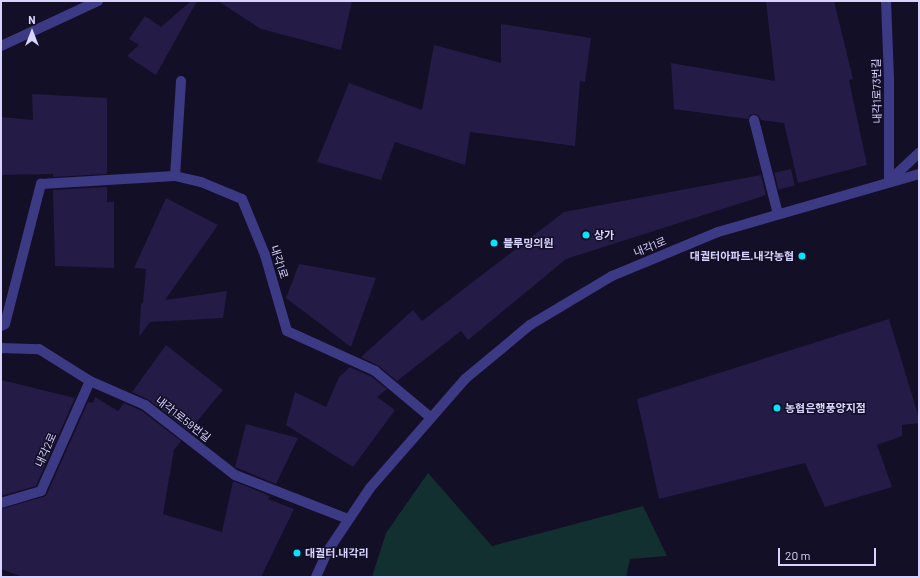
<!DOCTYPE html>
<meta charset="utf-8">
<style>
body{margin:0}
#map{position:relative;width:920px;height:578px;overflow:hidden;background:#130f26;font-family:Barlow,"Noto Sans KR",sans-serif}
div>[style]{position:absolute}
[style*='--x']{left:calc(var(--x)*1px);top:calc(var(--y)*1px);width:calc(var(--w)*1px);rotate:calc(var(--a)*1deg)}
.green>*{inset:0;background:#12302f}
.building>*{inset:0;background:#241b47;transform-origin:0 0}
.lane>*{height:10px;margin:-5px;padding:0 5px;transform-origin:5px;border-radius:5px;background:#3d3a85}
.street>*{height:10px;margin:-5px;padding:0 5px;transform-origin:5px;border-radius:5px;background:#3d3a85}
.dots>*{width:11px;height:11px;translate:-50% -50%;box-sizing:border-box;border:2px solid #130f26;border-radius:50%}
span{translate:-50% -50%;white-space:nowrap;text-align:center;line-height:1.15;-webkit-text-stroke:3px #130f26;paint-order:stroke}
.street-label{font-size:11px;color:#d9d4ff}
.poi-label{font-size:11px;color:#d9d4ff;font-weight:700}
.left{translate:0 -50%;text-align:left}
.right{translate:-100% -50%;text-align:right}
.frame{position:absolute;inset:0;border:2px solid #d9d4ff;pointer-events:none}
.north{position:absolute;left:12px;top:12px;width:40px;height:40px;-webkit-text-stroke:3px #130f26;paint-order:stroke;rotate:0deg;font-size:11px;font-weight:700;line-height:16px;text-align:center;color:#d9d4ff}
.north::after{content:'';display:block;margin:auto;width:14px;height:18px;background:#d9d4ff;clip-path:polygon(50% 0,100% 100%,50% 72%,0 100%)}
.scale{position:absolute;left:778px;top:548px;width:98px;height:18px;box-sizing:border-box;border:2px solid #d9d4ff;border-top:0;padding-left:5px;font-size:12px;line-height:14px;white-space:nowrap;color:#d9d4ff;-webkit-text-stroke:3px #130f26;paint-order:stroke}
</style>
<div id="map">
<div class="green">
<i style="clip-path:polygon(428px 473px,492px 546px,643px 506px,667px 556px,630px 559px,626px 577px,372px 577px,386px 533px)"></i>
</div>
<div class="building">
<i style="clip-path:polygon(191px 1px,197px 1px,156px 75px,127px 56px,139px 45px,129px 39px,145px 16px,161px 27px)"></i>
<i style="clip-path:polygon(218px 1px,352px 1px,341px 50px,261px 29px)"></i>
<i style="clip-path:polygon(766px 1px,834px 1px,853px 79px,849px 80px,867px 165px,798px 183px,784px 123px,761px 120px,759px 116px,755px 114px,750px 115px,748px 119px,674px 109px,671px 63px,775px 81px)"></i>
<i style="clip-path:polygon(501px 24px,591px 38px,585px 82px,580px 81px,575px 146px,470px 132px,465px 165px,395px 142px,381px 180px,317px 162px,349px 83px,422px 110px,434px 45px,501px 63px)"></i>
<i style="clip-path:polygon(32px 94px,107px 98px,107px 174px,53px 177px,53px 174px,1px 175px,1px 117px,33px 120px)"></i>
<i style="left:791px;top:169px;width:17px;height:17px;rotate:77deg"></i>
<i style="clip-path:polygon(761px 175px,766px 195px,566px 259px,468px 340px,461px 331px,397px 381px,379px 366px,361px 357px,413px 310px,422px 321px,564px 212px)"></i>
<i style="clip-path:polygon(107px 187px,107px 202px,114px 202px,114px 268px,55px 266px,53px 190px)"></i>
<i style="clip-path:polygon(166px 198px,218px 225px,165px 300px,227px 291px,223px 318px,150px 322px,139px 337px,141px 304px,143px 303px,146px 269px,134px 268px)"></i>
<i style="clip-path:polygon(299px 264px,376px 278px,351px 347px,286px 298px)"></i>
<i style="clip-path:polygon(889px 319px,919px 418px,919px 423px,902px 425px,902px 436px,877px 445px,892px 487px,825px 507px,805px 463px,659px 499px,637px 399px)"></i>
<i style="clip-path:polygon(166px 345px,223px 390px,189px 431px,149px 400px,132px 392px)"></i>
<i style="clip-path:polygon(350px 367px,372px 377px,387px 389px,377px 397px,395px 410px,353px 467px,286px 425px,295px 392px,326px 407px,339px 377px)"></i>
<i style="clip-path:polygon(1px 380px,75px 398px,36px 486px,1px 496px)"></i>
<i style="clip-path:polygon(95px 397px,118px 411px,124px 403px,142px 411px,181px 441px,174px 450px,163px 514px,222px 532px,233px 481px,270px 496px,268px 499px,294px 509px,261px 577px,23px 577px,1px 569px,1px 509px,46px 496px,88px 402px,93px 403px)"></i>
<i style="clip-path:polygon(246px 424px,298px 438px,276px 484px,235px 467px)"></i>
</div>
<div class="lane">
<i style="--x:1;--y:46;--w:107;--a:-24.9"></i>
<i style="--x:754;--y:120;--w:97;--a:75.7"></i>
</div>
<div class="street">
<i style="--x:886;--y:1;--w:77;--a:87.8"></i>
<i style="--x:889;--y:78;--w:103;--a:90"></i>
<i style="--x:181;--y:81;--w:95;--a:93.6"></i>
<i style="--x:175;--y:176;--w:27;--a:13"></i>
<i style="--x:201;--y:182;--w:44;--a:22.5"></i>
<i style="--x:242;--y:199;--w:61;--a:67.7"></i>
<i style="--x:265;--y:255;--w:79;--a:73.9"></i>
<i style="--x:287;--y:331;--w:97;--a:24.4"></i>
<i style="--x:375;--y:371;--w:72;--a:39.9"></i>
<i style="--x:890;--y:180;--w:40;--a:-43"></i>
<i style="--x:1;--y:326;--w:4;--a:-27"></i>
<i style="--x:5;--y:324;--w:145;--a:-75.6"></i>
<i style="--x:41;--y:184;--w:134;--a:-3.4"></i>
<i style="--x:1;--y:348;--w:38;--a:2"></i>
<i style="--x:39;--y:349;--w:60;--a:32.1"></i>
<i style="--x:90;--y:381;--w:60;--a:23.6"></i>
<i style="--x:145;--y:405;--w:114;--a:37.9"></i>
<i style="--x:235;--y:475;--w:121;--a:21.3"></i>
<i style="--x:1;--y:503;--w:42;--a:-16.7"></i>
<i style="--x:41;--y:491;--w:120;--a:-66"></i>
<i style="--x:316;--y:577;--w:27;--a:-66"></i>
<i style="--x:327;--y:552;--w:77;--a:-56.1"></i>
<i style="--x:370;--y:488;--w:145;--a:-48.9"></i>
<i style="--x:465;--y:379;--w:85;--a:-39.7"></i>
<i style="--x:530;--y:325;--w:96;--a:-30.9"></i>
<i style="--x:612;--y:276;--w:115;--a:-22.5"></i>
<i style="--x:718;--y:232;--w:209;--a:-16.1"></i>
</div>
<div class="dots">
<i style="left:586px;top:235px;background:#00e5ff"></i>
<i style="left:494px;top:243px;background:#00e5ff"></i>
<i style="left:802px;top:256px;background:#00e5ff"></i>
<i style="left:777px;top:408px;background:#00e5ff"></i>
<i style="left:297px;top:553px;background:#00e5ff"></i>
</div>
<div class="street-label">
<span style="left:877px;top:91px;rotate:-91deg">내각1로73번길</span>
<span style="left:650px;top:247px;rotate:-22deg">내각1로</span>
<span style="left:279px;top:262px;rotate:72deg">내각1로</span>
<span style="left:183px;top:419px;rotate:38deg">내각1로59번길</span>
<span style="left:46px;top:450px;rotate:-66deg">내각2로</span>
</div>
<div class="poi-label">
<span class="left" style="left:594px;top:235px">상가</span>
<span class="left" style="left:503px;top:243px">블루밍의원</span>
<span class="right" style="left:794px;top:256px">대궐터아파트.내각농협</span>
<span class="left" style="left:785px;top:408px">농협은행풍양지점</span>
<span class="left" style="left:305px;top:553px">대궐터.내각리</span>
</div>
<div class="frame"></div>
<div class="north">N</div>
<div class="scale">20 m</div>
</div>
